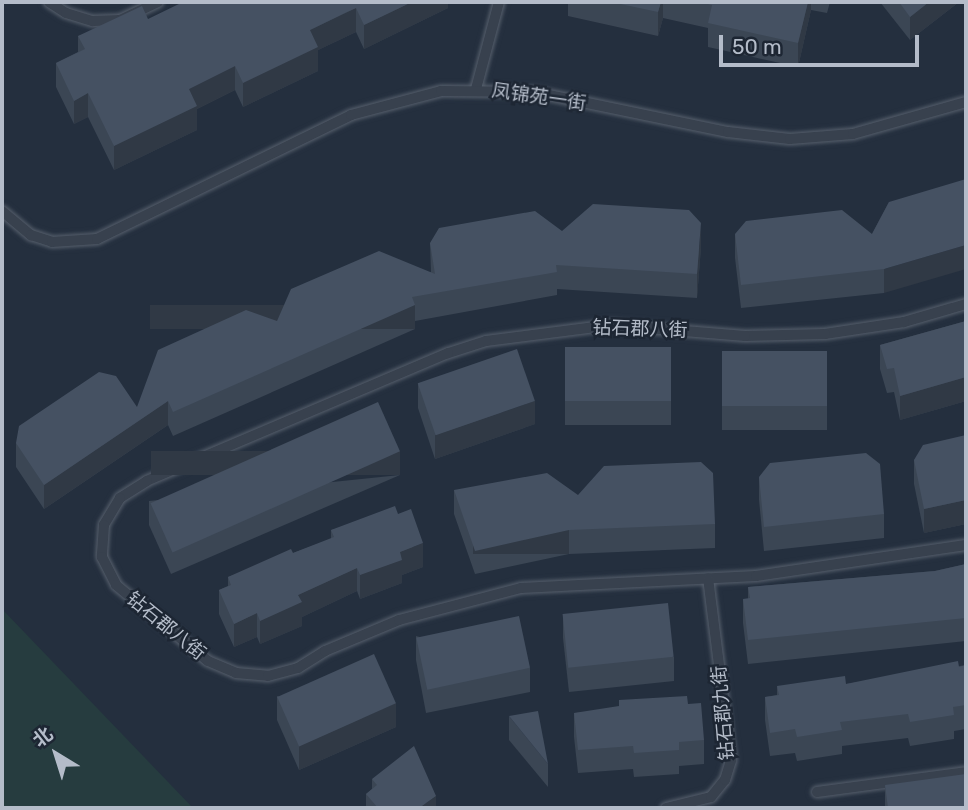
<!DOCTYPE html>
<meta charset="utf-8">
<style>
body{margin:0}
#map{position:relative;width:968px;height:810px;overflow:hidden;background:#242f3e;font-family:Rubik,"Noto Sans SC",sans-serif}
div>[style]{position:absolute}
[style*='--x']{left:calc(var(--x)*1px);top:calc(var(--y)*1px);width:calc(var(--w)*1px);rotate:calc(var(--a)*1deg)}
.green>*{inset:0;background:#263c3f}
.roads{filter:drop-shadow(0 0 2px #565f6c) drop-shadow(0 0 2px #565f6c)}
.service>*{height:10px;margin:-5px;padding:0 5px;transform-origin:5px;border-radius:5px;background:#38414e}
.wall>*{inset:0;background:#3b4654;transform-origin:0 0}
.shaded-wall>*{inset:0;background:#303945;transform-origin:0 0}
.building>*{inset:0;background:#455162;transform-origin:0 0}
span{translate:-50% -50%;white-space:nowrap;text-align:center;line-height:1.15;-webkit-text-stroke:5px #1d2633;paint-order:stroke}
.street-label{font-size:19px;color:#b4bcc9}
.frame{position:absolute;inset:0;border:4px solid #b4bcc9;pointer-events:none}
.north{position:absolute;left:21px;top:719px;width:70px;height:70px;-webkit-text-stroke:5px #1d2633;paint-order:stroke;rotate:322deg;font-size:19px;font-weight:700;line-height:28px;text-align:center;color:#b4bcc9}
.north::after{content:'';display:block;margin:auto;width:24px;height:32px;background:#b4bcc9;clip-path:polygon(50% 0,100% 100%,50% 72%,0 100%)}
.scale{position:absolute;left:719px;top:35px;width:200px;height:32px;box-sizing:border-box;border:4px solid #b4bcc9;border-top:0;padding-left:9px;font-size:21px;line-height:24px;white-space:nowrap;color:#b4bcc9;-webkit-text-stroke:5px #1d2633;paint-order:stroke}
</style>
<div id="map">
<div class="green">
<i style="clip-path:polygon(2px 609px,193px 808px,2px 808px)"></i>
</div>
<div class="roads">
<div class="service">
<i style="--x:49;--y:2;--w:20;--a:33"></i>
<i style="--x:66;--y:13;--w:28;--a:17"></i>
<i style="--x:93;--y:21;--w:27;--a:-2"></i>
<i style="--x:120;--y:20;--w:42;--a:-25.3"></i>
<i style="--x:476;--y:89;--w:90;--a:-75.2"></i>
<i style="--x:2;--y:211;--w:38;--a:40"></i>
<i style="--x:31;--y:235;--w:22;--a:18"></i>
<i style="--x:52;--y:242;--w:45;--a:-3.8"></i>
<i style="--x:97;--y:239;--w:283;--a:-26"></i>
<i style="--x:351;--y:115;--w:93;--a:-14.9"></i>
<i style="--x:441;--y:91;--w:93;--a:0.6"></i>
<i style="--x:534;--y:92;--w:198;--a:11.7"></i>
<i style="--x:728;--y:132;--w:62;--a:6.4"></i>
<i style="--x:790;--y:139;--w:63;--a:-4.5"></i>
<i style="--x:853;--y:134;--w:117;--a:-15.8"></i>
<i style="--x:966;--y:304;--w:65;--a:163.8"></i>
<i style="--x:904;--y:322;--w:80;--a:171.4"></i>
<i style="--x:825;--y:334;--w:80;--a:178.6"></i>
<i style="--x:745;--y:336;--w:134;--a:-175.3"></i>
<i style="--x:611;--y:325;--w:126;--a:172.7"></i>
<i style="--x:486;--y:341;--w:40;--a:162"></i>
<i style="--x:448;--y:353;--w:327;--a:157"></i>
<i style="--x:147;--y:481;--w:32;--a:148"></i>
<i style="--x:120;--y:498;--w:31;--a:121"></i>
<i style="--x:104;--y:525;--w:32;--a:94"></i>
<i style="--x:102;--y:557;--w:31;--a:63"></i>
<i style="--x:116;--y:585;--w:119;--a:39.6"></i>
<i style="--x:208;--y:661;--w:30;--a:23"></i>
<i style="--x:236;--y:673;--w:32;--a:5"></i>
<i style="--x:268;--y:676;--w:31;--a:-15"></i>
<i style="--x:298;--y:668;--w:32;--a:-32"></i>
<i style="--x:325;--y:651;--w:80;--a:-22.7"></i>
<i style="--x:399;--y:620;--w:126;--a:-14.7"></i>
<i style="--x:521;--y:588;--w:235;--a:-2.9"></i>
<i style="--x:756;--y:576;--w:212;--a:-8.4"></i>
<i style="--x:817;--y:792;--w:150;--a:-7.6"></i>
<i style="--x:666;--y:808;--w:46;--a:-13.7"></i>
<i style="--x:711;--y:797;--w:22;--a:-51"></i>
<i style="--x:725;--y:780;--w:21;--a:-73"></i>
<i style="--x:731;--y:760;--w:183;--a:-97.2"></i>
</div>
</div>
<div class="wall">
<i style="clip-path:polygon(448px 2px,448px 8px,364px 49px,356px 32px,318px 50px,318px 71px,243px 107px,235px 90px,197px 109px,197px 130px,114px 170px,88px 117px,74px 124px,56px 87px,56px 63px,78px 52px,78px 36px,148px 19px)"></i>
<i style="clip-path:polygon(568px 2px,830px 2px,827px 13px,811px 10px,798px 67px,708px 47px,708px 28px,663px 18px,658px 36px,568px 16px)"></i>
<i style="clip-path:polygon(880px 2px,959px 2px,910px 40px)"></i>
<i style="clip-path:polygon(889px 202px,884px 293px,741px 308px,735px 258px,735px 234px,872px 234px)"></i>
<i style="clip-path:polygon(562px 231px,701px 247px,697px 298px,557px 289px,557px 295px,415px 321px,415px 329px,173px 436px,168px 425px,44px 509px,16px 467px,16px 443px,137px 407px,277px 321px,431px 272px,430px 243px)"></i>
<i style="clip-path:polygon(966px 321px,966px 401px,900px 420px,894px 392px,887px 393px,880px 369px,880px 345px)"></i>
<i style="left:565px;top:347px;width:106px;height:78px"></i>
<i style="left:722px;top:351px;width:105px;height:79px"></i>
<i style="clip-path:polygon(418px 384px,535px 424px,435px 459px,418px 408px)"></i>
<i style="clip-path:polygon(966px 435px,966px 524px,924px 533px,914px 484px,914px 460px)"></i>
<i style="clip-path:polygon(400px 475px,171px 574px,149px 525px,149px 501px)"></i>
<i style="clip-path:polygon(759px 477px,884px 514px,884px 538px,764px 551px,759px 500px)"></i>
<i style="clip-path:polygon(454px 490px,578px 495px,715px 524px,715px 548px,569px 554px,475px 574px,454px 514px)"></i>
<i style="clip-path:polygon(398px 514px,423px 567px,402px 575px,402px 583px,360px 599px,357px 591px,302px 617px,302px 626px,260px 644px,257px 637px,234px 647px,219px 614px,219px 590px,228px 586px,228px 577px,331px 539px,331px 530px)"></i>
<i style="clip-path:polygon(966px 564px,966px 641px,748px 664px,743px 623px,743px 599px,748px 599px,748px 587px,935px 571px)"></i>
<i style="clip-path:polygon(563px 614px,674px 657px,674px 681px,569px 692px,563px 638px)"></i>
<i style="clip-path:polygon(416px 636px,530px 668px,530px 692px,426px 713px,416px 660px)"></i>
<i style="clip-path:polygon(966px 665px,966px 729px,954px 731px,954px 739px,910px 746px,908px 738px,842px 746px,842px 754px,797px 761px,795px 753px,770px 756px,765px 720px,765px 697px,777px 695px,777px 686px,846px 684px)"></i>
<i style="clip-path:polygon(277px 696px,396px 727px,299px 770px,277px 720px)"></i>
<i style="clip-path:polygon(688px 704px,704px 740px,704px 764px,679px 766px,679px 774px,634px 777px,633px 769px,578px 773px,574px 737px,574px 713px)"></i>
<i style="clip-path:polygon(509px 716px,548px 764px,548px 787px,509px 740px)"></i>
<i style="clip-path:polygon(372px 779px,436px 808px,366px 808px,366px 794px,372px 789px)"></i>
<i style="clip-path:polygon(885px 785px,966px 808px,885px 808px)"></i>
</div>
<div class="shaded-wall">
<i style="clip-path:polygon(412px 2px,448px 2px,448px 8px,364px 49px,364px 25px)"></i>
<i style="clip-path:polygon(661px 2px,663px 2px,663px 18px,658px 36px,658px 12px)"></i>
<i style="clip-path:polygon(808px 2px,811px 2px,811px 10px,798px 67px,798px 43px)"></i>
<i style="clip-path:polygon(929px 2px,959px 2px,910px 40px,910px 17px)"></i>
<i style="clip-path:polygon(356px 8px,356px 32px,318px 50px,318px 71px,243px 107px,243px 83px,310px 30px)"></i>
<i style="clip-path:polygon(235px 66px,235px 90px,197px 109px,197px 130px,114px 170px,114px 146px,189px 89px)"></i>
<i style="clip-path:polygon(88px 93px,88px 117px,74px 124px,74px 101px)"></i>
<i style="clip-path:polygon(701px 223px,701px 247px,697px 298px,697px 274px)"></i>
<i style="clip-path:polygon(966px 245px,966px 269px,884px 293px,884px 269px)"></i>
<i style="left:415px;top:305px;width:24px;height:265px;rotate:90deg"></i>
<i style="clip-path:polygon(966px 377px,966px 401px,900px 420px,900px 396px)"></i>
<i style="clip-path:polygon(168px 401px,168px 425px,44px 509px,44px 485px)"></i>
<i style="clip-path:polygon(535px 401px,535px 424px,435px 459px,435px 435px)"></i>
<i style="left:400px;top:451px;width:24px;height:249px;rotate:90deg"></i>
<i style="clip-path:polygon(966px 500px,966px 524px,924px 533px,924px 509px)"></i>
<i style="left:569px;top:530px;width:24px;height:96px;rotate:90deg"></i>
<i style="clip-path:polygon(423px 543px,423px 567px,402px 575px,402px 583px,360px 599px,360px 575px,400px 552px)"></i>
<i style="clip-path:polygon(357px 568px,357px 591px,302px 617px,302px 626px,260px 644px,260px 621px,298px 595px)"></i>
<i style="clip-path:polygon(257px 613px,257px 637px,234px 647px,234px 624px)"></i>
<i style="clip-path:polygon(396px 703px,396px 727px,299px 770px,299px 746px)"></i>
<i style="clip-path:polygon(436px 796px,436px 808px,419px 808px)"></i>
</div>
<div class="building">
<i style="clip-path:polygon(183px 2px,412px 2px,364px 25px,356px 8px,347px 12px,310px 30px,318px 47px,243px 83px,235px 66px,189px 89px,197px 106px,114px 146px,88px 93px,74px 101px,56px 63px,85px 49px,78px 36px,142px 6px,148px 19px)"></i>
<i style="clip-path:polygon(611px 2px,661px 2px,658px 12px)"></i>
<i style="clip-path:polygon(699px 2px,808px 2px,798px 43px,708px 23px,712px 5px)"></i>
<i style="clip-path:polygon(899px 2px,929px 2px,910px 17px)"></i>
<i style="clip-path:polygon(966px 179px,966px 245px,884px 269px,741px 285px,735px 234px,746px 221px,842px 210px,872px 234px,889px 202px)"></i>
<i style="clip-path:polygon(593px 204px,689px 210px,701px 223px,697px 274px,556px 265px,557px 272px,412px 297px,415px 305px,173px 412px,168px 401px,44px 485px,16px 443px,19px 426px,99px 372px,116px 376px,137px 407px,158px 350px,246px 310px,277px 321px,291px 289px,379px 251px,435px 274px,430px 243px,439px 228px,535px 211px,562px 231px)"></i>
<i style="clip-path:polygon(966px 321px,966px 377px,900px 396px,894px 368px,887px 369px,880px 345px)"></i>
<i style="left:565px;top:347px;width:106px;height:54px"></i>
<i style="left:517px;top:349px;width:55px;height:105px;rotate:71deg"></i>
<i style="left:722px;top:351px;width:105px;height:55px"></i>
<i style="left:378px;top:402px;width:54px;height:249px;rotate:66deg"></i>
<i style="clip-path:polygon(966px 435px,966px 500px,924px 509px,914px 460px,923px 445px)"></i>
<i style="clip-path:polygon(866px 453px,880px 464px,884px 514px,764px 527px,759px 477px,770px 463px)"></i>
<i style="clip-path:polygon(701px 462px,713px 473px,715px 524px,569px 530px,475px 551px,454px 490px,547px 473px,578px 495px,604px 466px)"></i>
<i style="clip-path:polygon(395px 506px,398px 514px,411px 509px,423px 543px,400px 552px,402px 560px,360px 575px,357px 568px,298px 595px,302px 602px,260px 621px,257px 613px,234px 624px,219px 590px,231px 585px,228px 577px,291px 549px,293px 553px,334px 537px,331px 530px)"></i>
<i style="clip-path:polygon(966px 564px,966px 618px,748px 640px,743px 599px,750px 598px,748px 587px,935px 571px)"></i>
<i style="left:668px;top:603px;width:54px;height:106px;rotate:84deg"></i>
<i style="left:519px;top:616px;width:53px;height:105px;rotate:78deg"></i>
<i style="left:374px;top:654px;width:54px;height:106px;rotate:66deg"></i>
<i style="clip-path:polygon(958px 661px,959px 667px,966px 665px,966px 705px,953px 707px,954px 715px,910px 722px,908px 714px,840px 722px,842px 730px,797px 737px,795px 729px,770px 733px,765px 697px,779px 695px,777px 686px,845px 676px,846px 684px)"></i>
<i style="clip-path:polygon(687px 696px,688px 704px,701px 703px,704px 740px,679px 742px,679px 750px,634px 753px,633px 746px,578px 750px,574px 713px,619px 706px,619px 700px)"></i>
<i style="clip-path:polygon(538px 711px,548px 764px,509px 716px)"></i>
<i style="clip-path:polygon(414px 746px,436px 796px,419px 808px,410px 808px,409px 807px,406px 808px,378px 808px,366px 794px,377px 785px,372px 779px)"></i>
<i style="clip-path:polygon(966px 774px,966px 808px,888px 808px,885px 785px)"></i>
</div>
<div class="street-label">
<span style="left:539px;top:97px;rotate:8deg">凤锦苑一街</span>
<span style="left:640px;top:329px;rotate:2deg">钻石郡八街</span>
<span style="left:166px;top:626px;rotate:39deg">钻石郡八街</span>
<span style="left:723px;top:713px;rotate:-95deg">钻石郡九街</span>
</div>
<div class="frame"></div>
<div class="north">北</div>
<div class="scale">50 m</div>
</div>
